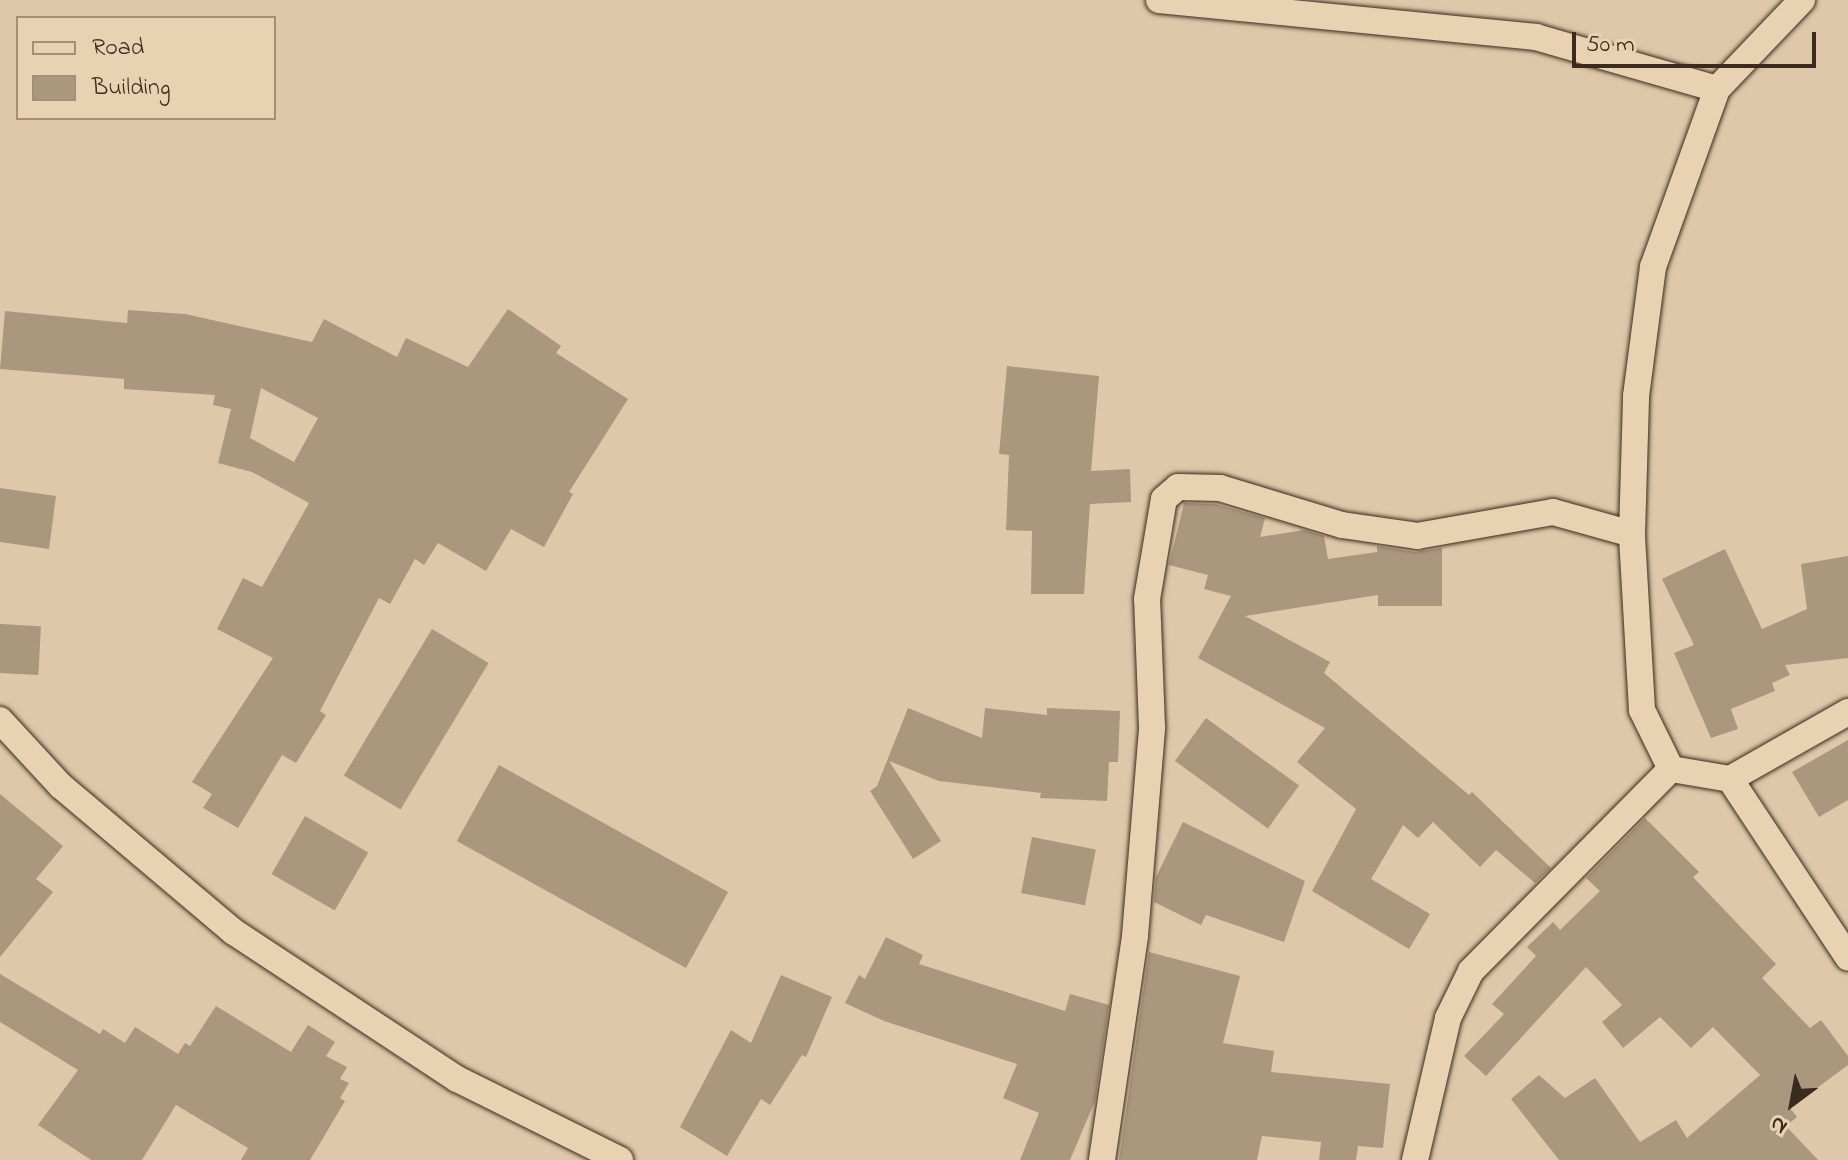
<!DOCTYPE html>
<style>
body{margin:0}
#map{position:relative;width:1848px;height:1160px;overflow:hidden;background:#dec8a9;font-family:"Indie Flower",sans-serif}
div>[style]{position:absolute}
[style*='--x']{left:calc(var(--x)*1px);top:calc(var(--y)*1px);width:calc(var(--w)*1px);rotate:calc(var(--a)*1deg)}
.building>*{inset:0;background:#ab977e;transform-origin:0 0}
.roads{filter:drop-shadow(0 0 2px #3b2a1e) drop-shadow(0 0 2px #3b2a1e)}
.street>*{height:26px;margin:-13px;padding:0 13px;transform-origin:13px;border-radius:13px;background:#e9d2b2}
span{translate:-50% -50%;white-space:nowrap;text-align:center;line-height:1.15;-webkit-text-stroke:6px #e9d2b2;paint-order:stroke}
.legend{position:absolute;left:16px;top:16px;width:260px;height:104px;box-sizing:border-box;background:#e9d2b2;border:2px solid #a38f77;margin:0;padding:10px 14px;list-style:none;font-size:24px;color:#3b2a1e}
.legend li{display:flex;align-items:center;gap:16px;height:40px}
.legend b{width:40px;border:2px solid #a38f77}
.north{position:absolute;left:1752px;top:1064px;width:80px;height:80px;-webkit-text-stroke:6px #e9d2b2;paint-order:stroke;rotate:212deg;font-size:22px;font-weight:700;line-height:32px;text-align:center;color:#3b2a1e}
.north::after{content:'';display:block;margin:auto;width:28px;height:36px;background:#3b2a1e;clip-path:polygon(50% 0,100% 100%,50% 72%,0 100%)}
.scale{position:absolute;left:1572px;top:32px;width:244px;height:36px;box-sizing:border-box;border:4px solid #3b2a1e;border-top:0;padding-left:10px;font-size:24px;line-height:28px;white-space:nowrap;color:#3b2a1e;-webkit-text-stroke:6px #e9d2b2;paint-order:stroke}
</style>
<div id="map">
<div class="building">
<i style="clip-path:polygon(evenodd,508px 309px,561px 346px,556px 353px,628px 399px,569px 492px,573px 494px,544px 547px,511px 529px,486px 571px,438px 543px,424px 565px,415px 559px,390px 604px,379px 598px,320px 711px,326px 715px,296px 763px,282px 755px,238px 828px,203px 808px,212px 794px,192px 782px,273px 658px,217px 629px,243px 578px,262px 587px,309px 503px,252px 472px,218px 463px,231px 409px,213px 405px,215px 395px,124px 389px,124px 379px,0 369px,5px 311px,127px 323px,128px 310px,185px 314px,312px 342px,324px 319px,397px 357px,406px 338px,468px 367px,508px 309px,261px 388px,318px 418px,294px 462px,250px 438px,261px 388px)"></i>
<i style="clip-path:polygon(1007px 366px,1099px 376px,1091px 471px,1130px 469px,1131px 502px,1090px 504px,1084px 594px,1031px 594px,1032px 531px,1006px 530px,1009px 455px,999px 454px)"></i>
<i style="clip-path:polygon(0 488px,56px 496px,49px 549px,0 542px)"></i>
<i style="clip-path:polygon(1184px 503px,1215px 504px,1265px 518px,1260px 537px,1304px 530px,1324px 536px,1328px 559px,1377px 552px,1377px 546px,1415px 552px,1442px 548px,1442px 606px,1378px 606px,1378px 595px,1245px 616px,1330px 662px,1324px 673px,1469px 795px,1472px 792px,1551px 868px,1535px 883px,1496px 850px,1480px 867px,1433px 822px,1418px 838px,1403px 825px,1371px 879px,1430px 914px,1409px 949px,1312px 891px,1356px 809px,1297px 762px,1325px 728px,1198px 658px,1231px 596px,1204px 589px,1208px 575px,1169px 565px)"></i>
<i style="clip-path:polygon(1725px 549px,1762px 629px,1807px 609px,1801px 564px,1848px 556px,1848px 658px,1785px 665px,1790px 675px,1772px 683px,1775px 691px,1731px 709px,1738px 729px,1711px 738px,1674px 653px,1694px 645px,1662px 579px)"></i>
<i style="left:0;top:624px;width:41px;height:49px;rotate:3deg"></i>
<i style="left:432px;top:629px;width:66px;height:171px;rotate:31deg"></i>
<i style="clip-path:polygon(908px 708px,982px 738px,985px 708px,1047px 715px,1047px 708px,1120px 711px,1118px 762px,1109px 762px,1107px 801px,1040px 798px,1041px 793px,939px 781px,889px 761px,941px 841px,913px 859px,870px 791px,877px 786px)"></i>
<i style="left:1206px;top:718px;width:115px;height:53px;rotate:36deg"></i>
<i style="clip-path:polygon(1848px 740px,1848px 800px,1819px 817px,1792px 772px)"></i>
<i style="left:499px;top:765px;width:262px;height:87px;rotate:29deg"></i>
<i style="clip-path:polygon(0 794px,63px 846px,36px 879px,53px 892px,0 957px)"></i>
<i style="left:305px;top:816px;width:73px;height:67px;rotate:30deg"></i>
<i style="clip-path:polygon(1645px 818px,1699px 872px,1693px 877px,1776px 964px,1762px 978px,1810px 1028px,1821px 1020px,1848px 1056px,1848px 1065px,1790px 1108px,1797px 1117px,1786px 1126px,1818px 1160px,1559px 1160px,1511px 1099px,1539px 1075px,1565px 1098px,1595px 1078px,1640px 1142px,1676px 1120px,1687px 1138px,1760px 1075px,1713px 1027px,1691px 1048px,1660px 1017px,1623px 1048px,1602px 1022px,1622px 1005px,1586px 967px,1486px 1076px,1464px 1056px,1504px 1014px,1492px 1004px,1536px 956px,1527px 947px,1553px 922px,1560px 930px,1600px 891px,1586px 878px)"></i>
<i style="clip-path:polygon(1183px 822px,1305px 881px,1284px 942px,1206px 915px,1201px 925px,1154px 902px,1156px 877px)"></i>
<i style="left:1032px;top:837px;width:65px;height:57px;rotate:11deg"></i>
<i style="clip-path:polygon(886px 937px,923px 955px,919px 964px,1065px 1011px,1070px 994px,1109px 1005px,1095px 1101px,1070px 1160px,1020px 1160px,1039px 1113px,1003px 1098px,1017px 1064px,884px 1021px,845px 1003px,859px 975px,865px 979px)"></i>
<i style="clip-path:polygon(1149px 952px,1240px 976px,1223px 1043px,1274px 1051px,1271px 1072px,1390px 1084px,1383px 1148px,1358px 1146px,1356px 1160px,1319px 1160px,1321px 1142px,1262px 1136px,1257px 1160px,1119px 1160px)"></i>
<i style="clip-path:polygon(0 974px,100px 1034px,103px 1029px,125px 1043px,135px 1027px,178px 1054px,185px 1043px,190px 1046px,216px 1006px,291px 1052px,308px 1025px,335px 1042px,326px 1056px,347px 1067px,340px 1079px,349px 1083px,340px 1098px,345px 1101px,310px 1160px,241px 1160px,248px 1148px,176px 1105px,142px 1160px,91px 1160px,38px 1125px,78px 1070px,0 1022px)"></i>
<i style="clip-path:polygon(781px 975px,832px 997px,806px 1057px,802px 1055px,770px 1105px,761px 1099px,727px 1156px,680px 1127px,731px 1030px,751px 1043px)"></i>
</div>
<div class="roads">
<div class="street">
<i style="--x:1159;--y:0;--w:379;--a:5.6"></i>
<i style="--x:1536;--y:37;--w:188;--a:16"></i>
<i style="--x:0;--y:720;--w:90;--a:47.3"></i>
<i style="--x:61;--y:786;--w:226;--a:40.2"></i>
<i style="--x:234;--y:932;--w:267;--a:33.4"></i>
<i style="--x:457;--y:1079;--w:182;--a:26.4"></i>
<i style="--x:1671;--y:769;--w:66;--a:-116.2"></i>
<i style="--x:1642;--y:710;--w:176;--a:-93.3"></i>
<i style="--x:1632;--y:534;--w:138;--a:-88.3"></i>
<i style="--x:1636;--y:396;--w:130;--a:-82.5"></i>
<i style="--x:1653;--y:267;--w:189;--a:-70.2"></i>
<i style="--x:1717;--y:89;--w:123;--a:-46.3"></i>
<i style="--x:1671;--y:769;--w:60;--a:9.6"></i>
<i style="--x:1730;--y:779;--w:214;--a:56.5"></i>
<i style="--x:1730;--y:779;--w:136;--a:-29.6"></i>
<i style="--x:1102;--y:1160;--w:226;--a:-81.6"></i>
<i style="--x:1135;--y:936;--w:210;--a:-85.3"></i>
<i style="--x:1152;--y:727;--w:128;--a:-92.2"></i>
<i style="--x:1147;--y:599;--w:101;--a:-80.4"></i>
<i style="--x:1164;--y:499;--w:18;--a:-41"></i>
<i style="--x:1178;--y:487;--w:42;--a:1.4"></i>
<i style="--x:1220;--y:488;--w:127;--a:16.9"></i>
<i style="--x:1342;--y:525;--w:76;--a:8.3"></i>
<i style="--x:1417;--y:536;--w:138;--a:-10"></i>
<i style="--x:1553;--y:512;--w:82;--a:15.6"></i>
<i style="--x:1415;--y:1160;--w:146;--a:-76.9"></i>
<i style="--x:1448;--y:1018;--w:52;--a:-63.9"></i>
<i style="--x:1471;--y:971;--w:284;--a:-45.3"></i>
</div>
</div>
<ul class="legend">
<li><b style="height:10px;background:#e9d2b2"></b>Road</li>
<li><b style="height:22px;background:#ab977e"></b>Building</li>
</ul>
<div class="north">N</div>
<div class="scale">50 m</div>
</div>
